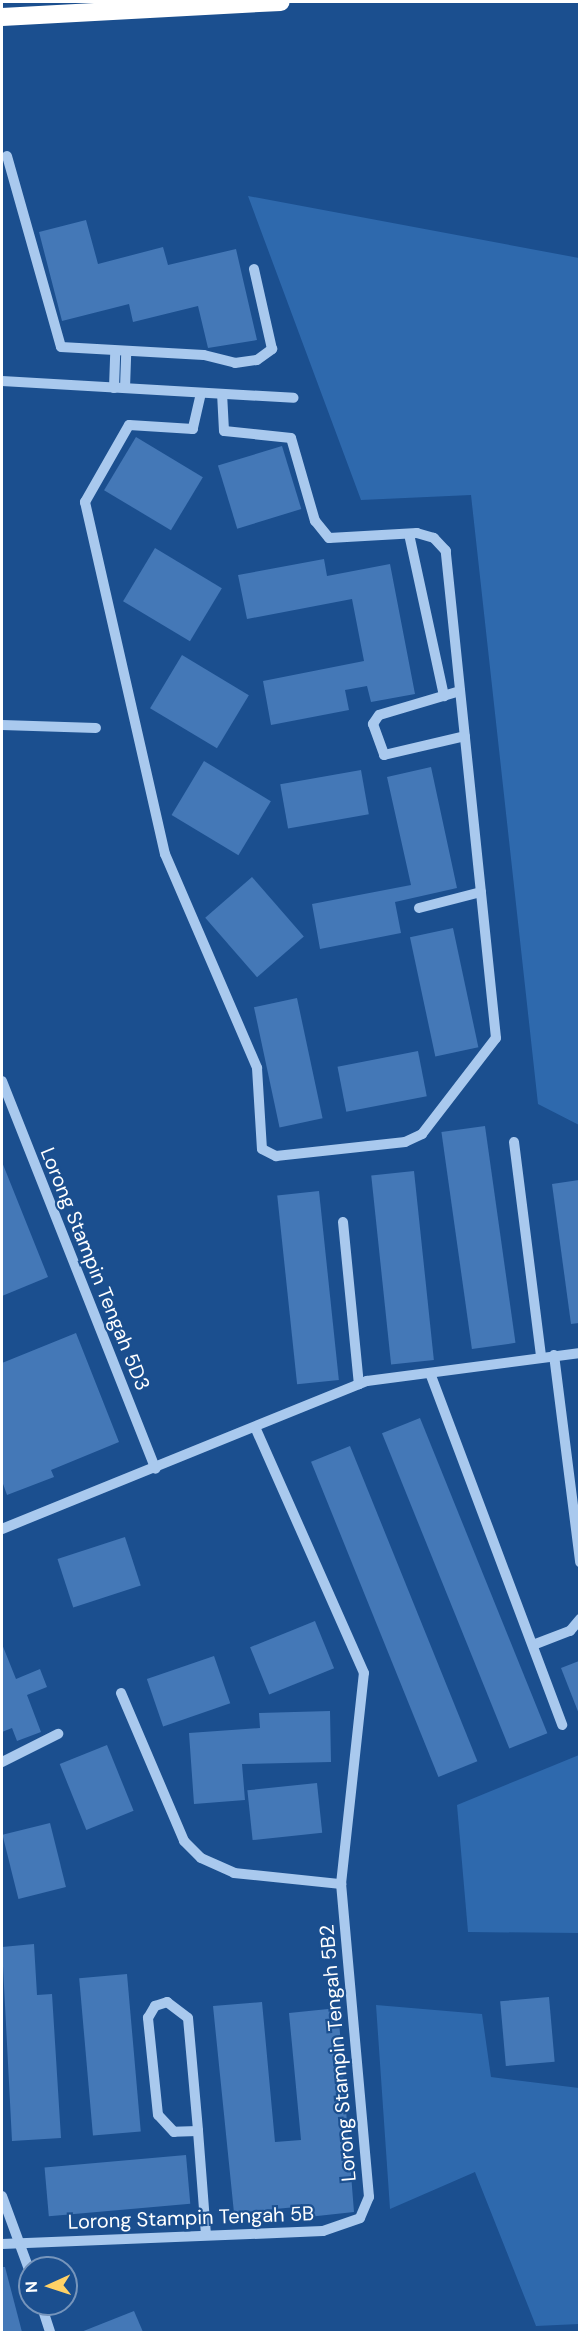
<!DOCTYPE html>
<style>
body{margin:0}
#map{position:relative;width:581px;height:2334px;overflow:hidden;background:#1b4f8f;font-family:"DM Sans",sans-serif}
div>[style]{position:absolute}
[style*='--x']{left:calc(var(--x)*1px);top:calc(var(--y)*1px);width:calc(var(--w)*1px);rotate:calc(var(--a)*1deg)}
.green>*{inset:0;background:#2e69ad}
.building>*{inset:0;background:#4478b7;transform-origin:0 0}
.minor>*{height:10px;margin:-5px;padding:0 5px;transform-origin:5px;border-radius:5px;background:#a9c9ee}
.highway>*{height:18px;margin:-9px;padding:0 9px;transform-origin:9px;border-radius:9px;background:#fff}
span{translate:-50% -50%;white-space:nowrap;text-align:center;line-height:1.15;-webkit-text-stroke:4.5px #1b4f8f;paint-order:stroke}
.street-label{font-size:20px;color:#fff}
.frame{position:absolute;inset:0;border:3px solid #fff;pointer-events:none}
.north{position:absolute;left:18px;top:2256px;width:60px;height:60px;box-sizing:border-box;background:#1b4f8f;border:2px solid #7695bc;border-radius:50%;rotate:267deg;font-size:16px;font-weight:700;line-height:24px;text-align:center;color:#fff}
.north::after{content:'';display:block;margin:auto;width:21px;height:27px;background:#ffd166;clip-path:polygon(50% 0,100% 100%,50% 72%,0 100%)}
</style>
<div id="map">
<div class="green">
<i style="clip-path:polygon(248px 196px,579px 258px,579px 1125px,538px 1104px,471px 495px,361px 500px)"></i>
<i style="clip-path:polygon(579px 1755px,579px 1933px,468px 1932px,457px 1805px)"></i>
<i style="clip-path:polygon(376px 2005px,482px 2014px,491px 2077px,579px 2088px,579px 2324px,536px 2326px,475px 2172px,390px 2209px)"></i>
</div>
<div class="building">
<i style="clip-path:polygon(86px 220px,98px 264px,163px 247px,168px 265px,236px 249px,257px 340px,208px 348px,198px 306px,133px 322px,129px 304px,62px 321px,39px 232px)"></i>
<i style="left:136px;top:437px;width:78px;height:62px;rotate:31deg"></i>
<i style="left:282px;top:446px;width:66px;height:67px;rotate:73deg"></i>
<i style="left:155px;top:548px;width:78px;height:62px;rotate:31deg"></i>
<i style="clip-path:polygon(324px 559px,327px 576px,390px 564px,415px 694px,371px 702px,367px 686px,345px 690px,349px 710px,271px 725px,263px 681px,364px 661px,352px 599px,247px 619px,238px 575px)"></i>
<i style="left:182px;top:655px;width:78px;height:62px;rotate:31deg"></i>
<i style="left:204px;top:761px;width:78px;height:63px;rotate:31deg"></i>
<i style="clip-path:polygon(431px 767px,457px 888px,395px 902px,401px 933px,320px 949px,312px 904px,411px 885px,387px 777px)"></i>
<i style="left:361px;top:770px;width:45px;height:82px;rotate:80deg"></i>
<i style="left:252px;top:877px;width:79px;height:62px;rotate:49deg"></i>
<i style="left:453px;top:928px;width:122px;height:44px;rotate:78deg"></i>
<i style="left:297px;top:998px;width:123px;height:44px;rotate:78deg"></i>
<i style="left:418px;top:1051px;width:46px;height:82px;rotate:79deg"></i>
<i style="left:485px;top:1126px;width:219px;height:44px;rotate:82deg"></i>
<i style="clip-path:polygon(2px 1162px,48px 1277px,2px 1296px)"></i>
<i style="left:414px;top:1171px;width:190px;height:43px;rotate:84deg"></i>
<i style="clip-path:polygon(579px 1180px,579px 1323px,571px 1324px,552px 1184px)"></i>
<i style="left:319px;top:1191px;width:190px;height:42px;rotate:84deg"></i>
<i style="clip-path:polygon(76px 1333px,119px 1442px,51px 1470px,54px 1477px,7px 1495px,2px 1481px,2px 1363px)"></i>
<i style="left:420px;top:1418px;width:340px;height:41px;rotate:68deg"></i>
<i style="left:350px;top:1446px;width:340px;height:42px;rotate:68deg"></i>
<i style="left:125px;top:1537px;width:51px;height:71px;rotate:72deg"></i>
<i style="left:315px;top:1621px;width:51px;height:70px;rotate:68deg"></i>
<i style="clip-path:polygon(2px 1644px,16px 1679px,40px 1669px,47px 1687px,27px 1695px,41px 1732px,17px 1741px,12px 1728px,2px 1732px)"></i>
<i style="left:214px;top:1656px;width:50px;height:71px;rotate:71deg"></i>
<i style="clip-path:polygon(579px 1661px,579px 1714px,561px 1668px)"></i>
<i style="clip-path:polygon(330px 1711px,331px 1762px,242px 1764px,245px 1800px,194px 1804px,189px 1733px,260px 1728px,259px 1713px)"></i>
<i style="left:107px;top:1745px;width:71px;height:51px;rotate:68deg"></i>
<i style="left:317px;top:1783px;width:50px;height:70px;rotate:84deg"></i>
<i style="left:50px;top:1823px;width:66px;height:49px;rotate:76deg"></i>
<i style="clip-path:polygon(34px 1944px,37px 1995px,52px 1994px,61px 2138px,12px 2141px,2px 1947px)"></i>
<i style="left:127px;top:1974px;width:158px;height:48px;rotate:85deg"></i>
<i style="left:549px;top:1997px;width:65px;height:49px;rotate:85deg"></i>
<i style="clip-path:polygon(262px 2002px,275px 2142px,301px 2140px,289px 2013px,338px 2008px,354px 2212px,308px 2217px,307px 2206px,234px 2213px,213px 2006px)"></i>
<i style="left:186px;top:2155px;width:49px;height:142px;rotate:85deg"></i>
<i style="clip-path:polygon(2px 2267px,5px 2267px,22px 2332px,2px 2332px)"></i>
<i style="clip-path:polygon(134px 2311px,143px 2332px,81px 2332px)"></i>
</div>
<div class="minor">
<i style="--x:7;--y:156;--w:198;--a:74.2"></i>
<i style="--x:61;--y:347;--w:143;--a:3.2"></i>
<i style="--x:204;--y:355;--w:32;--a:14"></i>
<i style="--x:235;--y:363;--w:22;--a:-8"></i>
<i style="--x:257;--y:360;--w:19;--a:-36"></i>
<i style="--x:272;--y:349;--w:82;--a:-102.7"></i>
<i style="--x:2;--y:381;--w:292;--a:3.3"></i>
<i style="--x:114;--y:388;--w:37;--a:-88"></i>
<i style="--x:125;--y:388;--w:37;--a:-88"></i>
<i style="--x:201;--y:393;--w:37;--a:103"></i>
<i style="--x:193;--y:429;--w:64;--a:-176.4"></i>
<i style="--x:129;--y:425;--w:89;--a:119.7"></i>
<i style="--x:85;--y:502;--w:361;--a:77.2"></i>
<i style="--x:165;--y:854;--w:233;--a:66.7"></i>
<i style="--x:257;--y:1068;--w:81;--a:86.5"></i>
<i style="--x:262;--y:1149;--w:16;--a:27"></i>
<i style="--x:276;--y:1156;--w:130;--a:-6.2"></i>
<i style="--x:405;--y:1142;--w:19;--a:-25"></i>
<i style="--x:422;--y:1134;--w:121;--a:-52.4"></i>
<i style="--x:496;--y:1038;--w:490;--a:-95.9"></i>
<i style="--x:446;--y:551;--w:18;--a:-133"></i>
<i style="--x:434;--y:538;--w:18;--a:-164"></i>
<i style="--x:417;--y:533;--w:88;--a:176.7"></i>
<i style="--x:329;--y:538;--w:22;--a:-129"></i>
<i style="--x:315;--y:521;--w:86;--a:-106.1"></i>
<i style="--x:291;--y:438;--w:67;--a:-174"></i>
<i style="--x:224;--y:431;--w:37;--a:-93"></i>
<i style="--x:409;--y:534;--w:166;--a:77.8"></i>
<i style="--x:460;--y:691;--w:84;--a:163.5"></i>
<i style="--x:379;--y:715;--w:11;--a:124"></i>
<i style="--x:373;--y:724;--w:33;--a:70"></i>
<i style="--x:384;--y:755;--w:83;--a:-13.2"></i>
<i style="--x:2;--y:725;--w:94;--a:1.8"></i>
<i style="--x:419;--y:908;--w:64;--a:-14.5"></i>
<i style="--x:2;--y:1081;--w:417;--a:68.4"></i>
<i style="--x:514;--y:1142;--w:215;--a:82.8"></i>
<i style="--x:343;--y:1222;--w:163;--a:84.4"></i>
<i style="--x:554;--y:1355;--w:209;--a:82.8"></i>
<i style="--x:430;--y:1373;--w:376;--a:69.4"></i>
<i style="--x:2;--y:1529;--w:394;--a:-22.1"></i>
<i style="--x:367;--y:1381;--w:215;--a:-7.5"></i>
<i style="--x:533;--y:1645;--w:40;--a:-21"></i>
<i style="--x:570;--y:1631;--w:16;--a:-50"></i>
<i style="--x:121;--y:1693;--w:161;--a:66.9"></i>
<i style="--x:184;--y:1841;--w:24;--a:45"></i>
<i style="--x:201;--y:1858;--w:36;--a:24"></i>
<i style="--x:234;--y:1873;--w:108;--a:5.9"></i>
<i style="--x:2;--y:1762;--w:63;--a:-26.6"></i>
<i style="--x:198;--y:2131;--w:24;--a:178"></i>
<i style="--x:174;--y:2132;--w:23;--a:-133"></i>
<i style="--x:158;--y:2115;--w:98;--a:-95.9"></i>
<i style="--x:148;--y:2018;--w:14;--a:-60"></i>
<i style="--x:155;--y:2006;--w:13;--a:-18"></i>
<i style="--x:167;--y:2002;--w:26;--a:37"></i>
<i style="--x:188;--y:2018;--w:113;--a:84.9"></i>
<i style="--x:198;--y:2131;--w:104;--a:85.6"></i>
<i style="--x:2;--y:2196;--w:81;--a:69.8"></i>
<i style="--x:2;--y:2244;--w:321;--a:-2.3"></i>
<i style="--x:323;--y:2231;--w:39;--a:-19"></i>
<i style="--x:360;--y:2218;--w:23;--a:-67"></i>
<i style="--x:369;--y:2197;--w:314;--a:-95.1"></i>
<i style="--x:341;--y:1884;--w:212;--a:-83.8"></i>
<i style="--x:364;--y:1673;--w:269;--a:-113.9"></i>
<i style="--x:41;--y:2304;--w:29;--a:72"></i>
</div>
<div class="highway">
<i style="--x:2;--y:17;--w:279;--a:-3.1"></i>
</div>
<div class="street-label">
<span style="left:95px;top:1269px;rotate:68deg">Lorong Stampin Tengah 5D3</span>
<span style="left:338px;top:2053px;rotate:-95deg">Lorong Stampin Tengah 5B2</span>
<span style="left:191px;top:2218px;rotate:-2deg">Lorong Stampin Tengah 5B</span>
</div>
<div class="frame"></div>
<div class="north">N</div>
</div>
